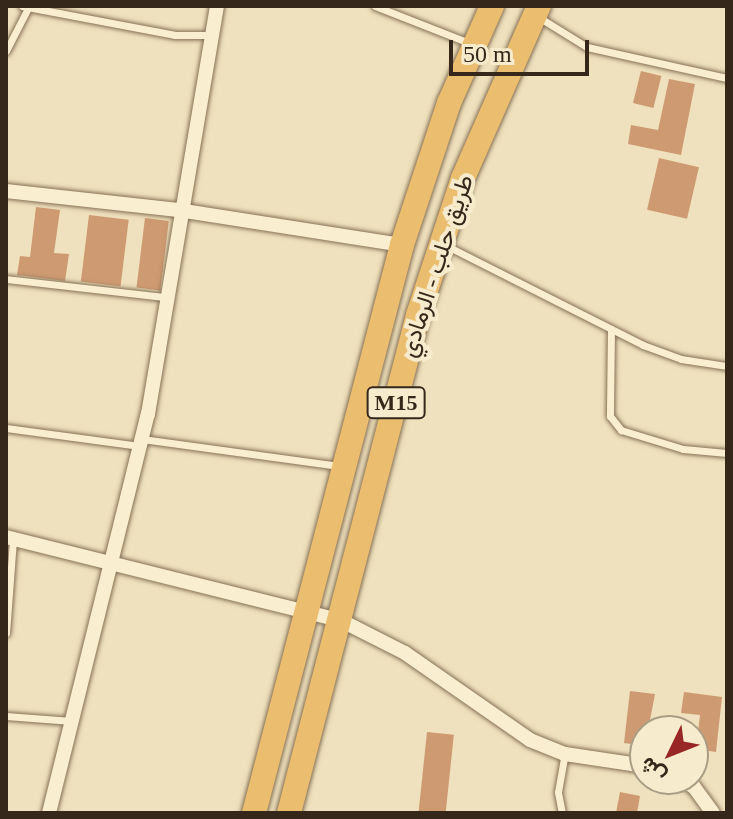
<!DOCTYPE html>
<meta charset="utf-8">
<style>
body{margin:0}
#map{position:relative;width:733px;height:819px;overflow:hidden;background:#efe1bd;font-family:"Times New Roman",Vazirmatn,serif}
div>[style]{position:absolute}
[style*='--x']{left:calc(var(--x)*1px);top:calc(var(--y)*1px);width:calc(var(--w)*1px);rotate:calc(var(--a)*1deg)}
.building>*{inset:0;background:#ce9a71;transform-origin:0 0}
.roads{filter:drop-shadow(0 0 2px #867156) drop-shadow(0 0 2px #867156)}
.service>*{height:7px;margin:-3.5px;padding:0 3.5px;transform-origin:3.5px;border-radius:3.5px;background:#f9eed0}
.minor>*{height:14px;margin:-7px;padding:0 7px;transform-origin:7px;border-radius:7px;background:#f9eed0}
.trunk>*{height:24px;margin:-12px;padding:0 12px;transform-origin:12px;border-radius:12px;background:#ebbd6e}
span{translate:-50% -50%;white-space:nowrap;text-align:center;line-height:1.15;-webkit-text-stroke:8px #f6ebcc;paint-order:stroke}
.shield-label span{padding:2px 6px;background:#f6ebcc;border:2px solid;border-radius:6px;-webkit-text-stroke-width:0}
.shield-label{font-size:22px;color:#35281b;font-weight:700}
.street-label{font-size:24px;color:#35281b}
.frame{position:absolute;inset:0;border:8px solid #35281b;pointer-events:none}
.north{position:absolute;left:629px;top:715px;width:80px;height:80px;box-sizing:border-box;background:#f6ebcc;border:2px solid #a99d85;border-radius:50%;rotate:227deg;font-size:22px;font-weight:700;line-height:32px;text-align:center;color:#35281b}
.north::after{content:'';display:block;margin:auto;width:28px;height:36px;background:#972624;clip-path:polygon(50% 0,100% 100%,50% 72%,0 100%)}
.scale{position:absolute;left:449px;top:40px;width:140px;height:36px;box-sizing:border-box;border:4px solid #35281b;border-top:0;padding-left:10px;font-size:24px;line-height:28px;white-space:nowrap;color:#35281b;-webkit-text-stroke:6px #f6ebcc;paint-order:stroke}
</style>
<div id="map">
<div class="building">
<i style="left:641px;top:71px;width:21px;height:33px;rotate:14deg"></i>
<i style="clip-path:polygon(669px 79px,695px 84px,681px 155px,628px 144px,631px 125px,658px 130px)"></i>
<i style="left:659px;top:158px;width:41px;height:53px;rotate:13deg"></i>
<i style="clip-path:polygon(36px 207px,60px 210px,54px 253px,69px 254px,65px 281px,17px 275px,20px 256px,30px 257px)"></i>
<i style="left:89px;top:215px;width:40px;height:67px;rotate:7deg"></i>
<i style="left:145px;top:218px;width:24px;height:70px;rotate:7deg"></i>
<i style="clip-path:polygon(630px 691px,655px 694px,645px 746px,624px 743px)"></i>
<i style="clip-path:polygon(684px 692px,722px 697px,716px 752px,696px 749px,700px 715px,681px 713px)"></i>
<i style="left:427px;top:732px;width:27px;height:82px;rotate:6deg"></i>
<i style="clip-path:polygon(620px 792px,640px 796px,637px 813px,616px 813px)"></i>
</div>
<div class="roads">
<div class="service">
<i style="--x:22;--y:6;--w:156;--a:10.7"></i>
<i style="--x:175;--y:35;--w:37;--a:0"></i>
<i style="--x:375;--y:6;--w:104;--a:21.4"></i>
<i style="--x:540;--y:18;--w:55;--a:31.7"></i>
<i style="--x:587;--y:47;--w:143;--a:12.5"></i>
<i style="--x:6;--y:51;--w:48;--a:-62.9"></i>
<i style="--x:447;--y:246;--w:220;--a:26.8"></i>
<i style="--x:643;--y:345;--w:40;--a:20.2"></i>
<i style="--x:681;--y:359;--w:47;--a:8.7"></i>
<i style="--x:6;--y:279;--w:160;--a:6.5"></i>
<i style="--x:611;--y:329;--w:87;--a:90.7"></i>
<i style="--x:610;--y:416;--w:18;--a:52"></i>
<i style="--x:621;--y:430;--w:65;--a:17"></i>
<i style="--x:683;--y:449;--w:44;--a:5.2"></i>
<i style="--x:6;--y:428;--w:135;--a:7.7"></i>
<i style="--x:142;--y:439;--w:199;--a:7.8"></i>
<i style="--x:6;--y:633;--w:93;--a:-85.7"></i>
<i style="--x:6;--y:716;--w:66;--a:4.3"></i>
<i style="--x:562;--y:813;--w:21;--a:-101"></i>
<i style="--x:558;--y:792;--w:39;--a:-80"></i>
</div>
<div class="minor">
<i style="--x:6;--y:191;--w:173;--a:6.3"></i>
<i style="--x:178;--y:210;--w:227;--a:8.9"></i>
<i style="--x:6;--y:537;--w:346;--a:14"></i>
<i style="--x:342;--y:621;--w:71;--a:26.9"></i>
<i style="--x:405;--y:653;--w:152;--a:34.8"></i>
<i style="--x:530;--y:740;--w:38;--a:22"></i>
<i style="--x:565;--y:754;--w:81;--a:8.5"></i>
<i style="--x:680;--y:779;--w:16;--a:30"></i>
<i style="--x:694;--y:787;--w:32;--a:54"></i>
<i style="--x:49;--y:813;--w:411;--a:-76.1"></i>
<i style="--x:148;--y:414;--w:414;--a:-80.4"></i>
</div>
<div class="trunk">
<i style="--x:254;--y:813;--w:587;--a:-75.4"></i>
<i style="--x:402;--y:245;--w:150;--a:-71.7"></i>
<i style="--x:449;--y:103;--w:106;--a:-66.1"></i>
<i style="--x:289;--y:813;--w:514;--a:-75.48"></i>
<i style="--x:418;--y:315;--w:144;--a:-71.8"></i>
<i style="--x:463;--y:178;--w:188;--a:-66.2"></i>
</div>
</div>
<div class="shield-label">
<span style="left:396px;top:403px">M15</span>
</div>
<div class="street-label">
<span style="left:437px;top:266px;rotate:-72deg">طريق حلب - الرمادي</span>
</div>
<div class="frame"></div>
<div class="north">ش</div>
<div class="scale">50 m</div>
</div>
